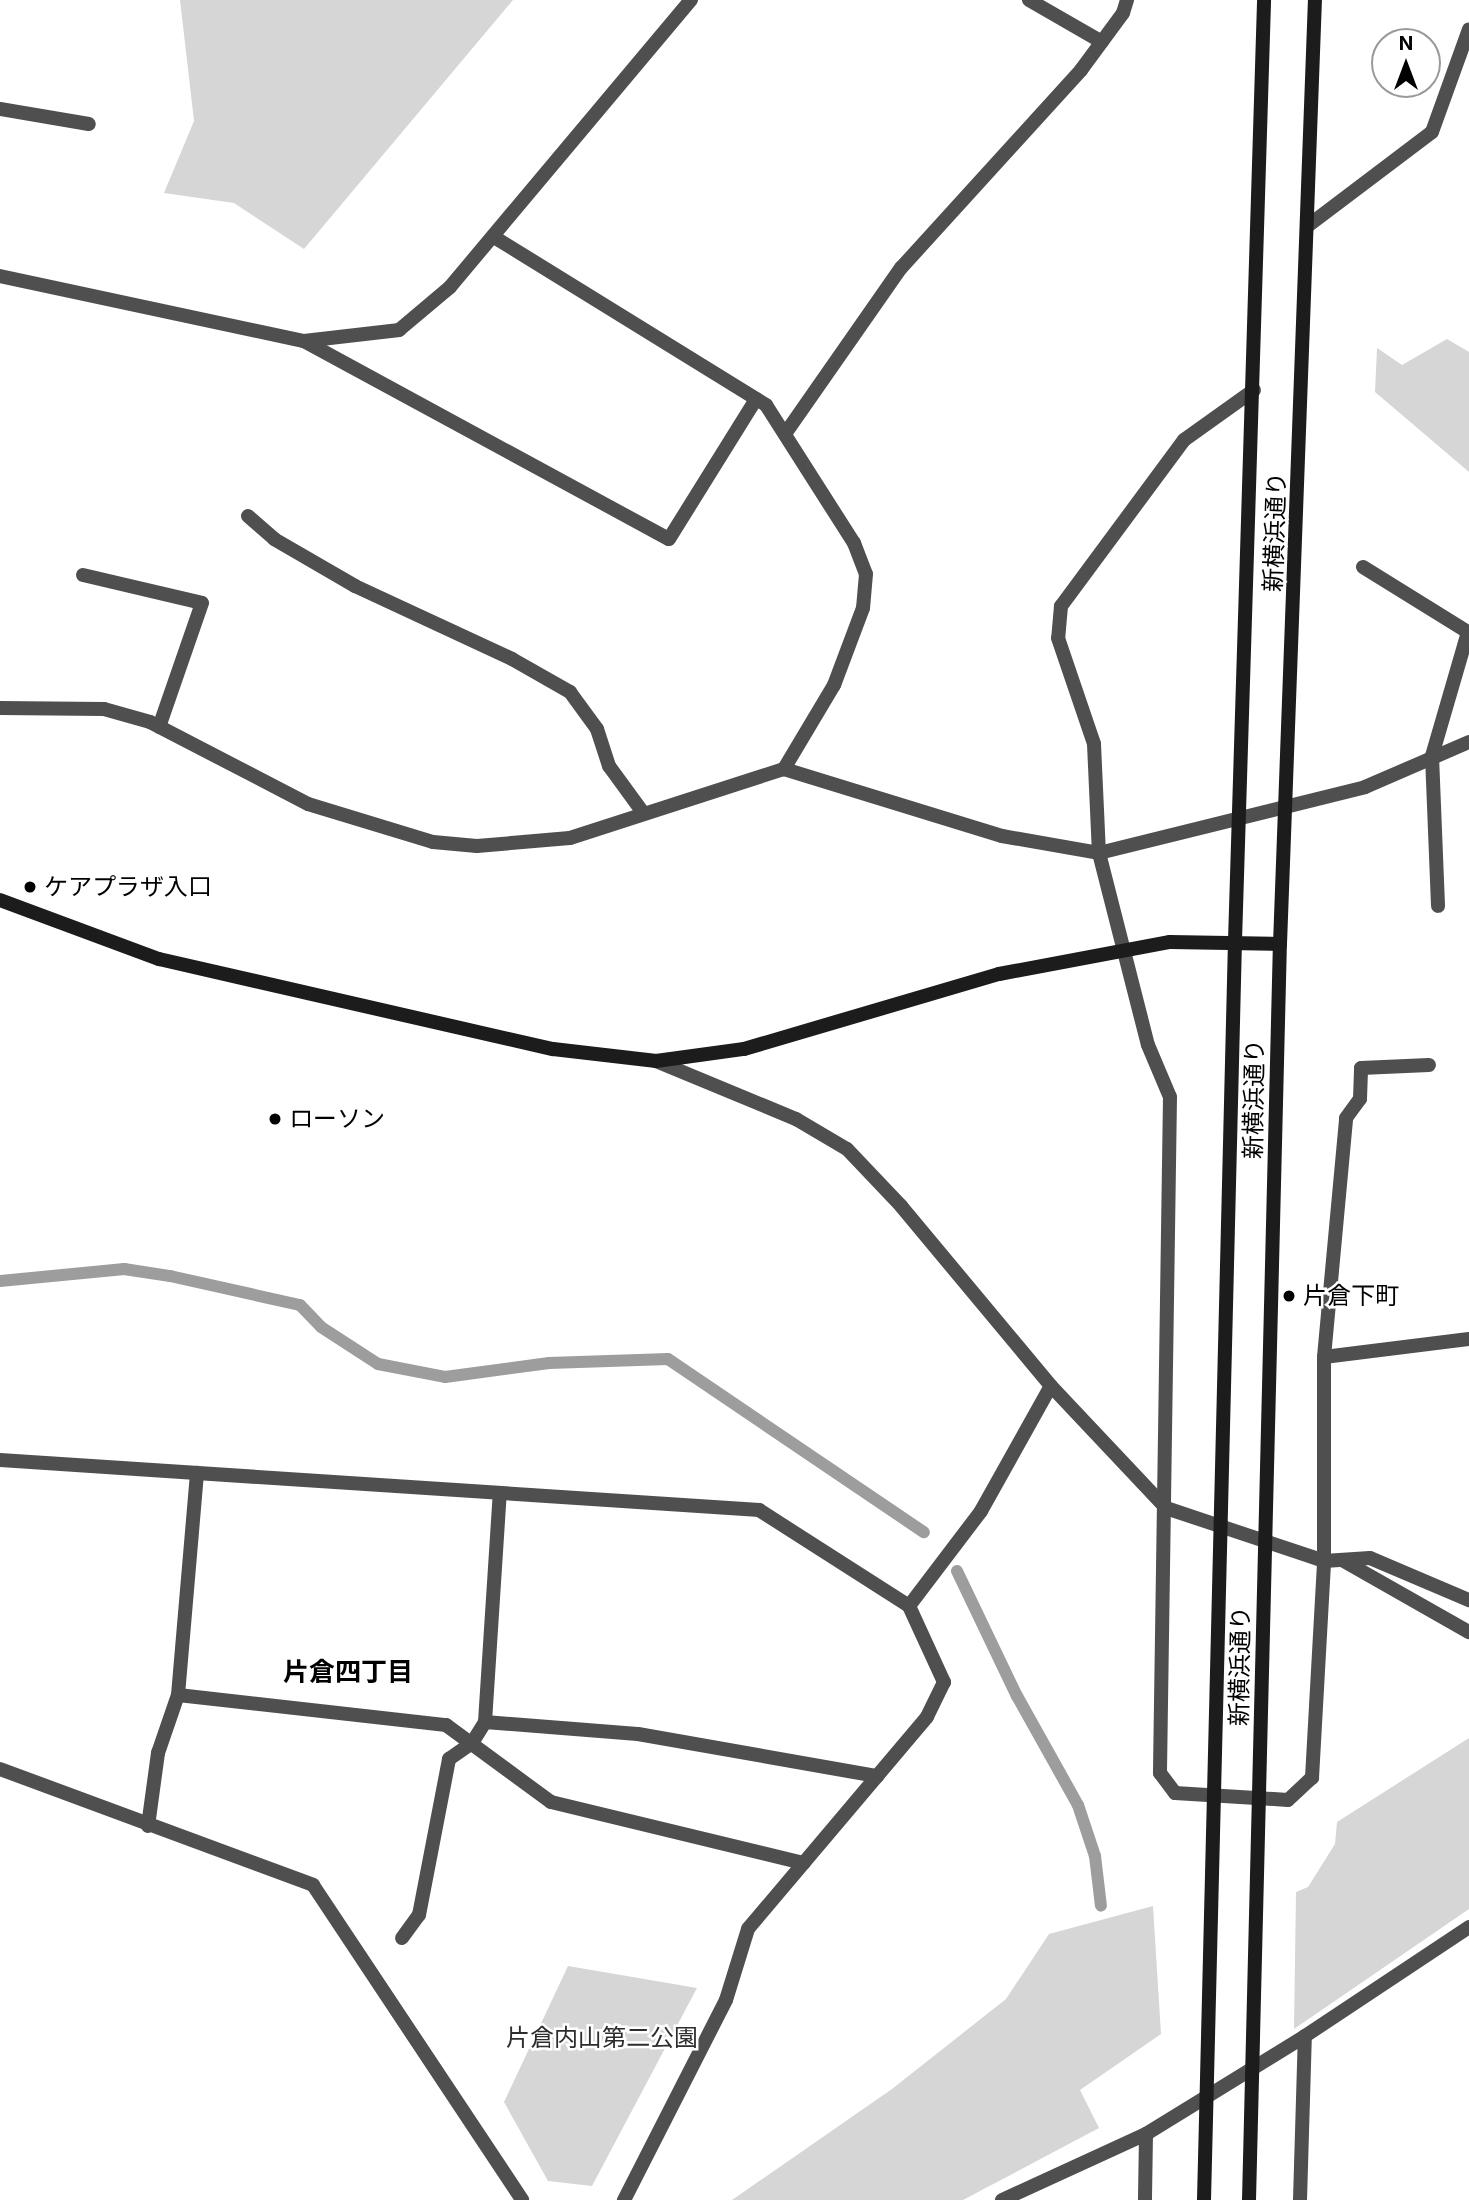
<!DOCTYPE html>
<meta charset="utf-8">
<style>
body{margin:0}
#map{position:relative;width:1469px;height:2200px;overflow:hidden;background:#fff;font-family:Inter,"Noto Sans JP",sans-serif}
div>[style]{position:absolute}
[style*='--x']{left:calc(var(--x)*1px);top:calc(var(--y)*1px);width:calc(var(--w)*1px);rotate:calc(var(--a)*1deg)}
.green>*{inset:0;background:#d6d6d6}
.stream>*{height:12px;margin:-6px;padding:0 6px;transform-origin:6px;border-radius:6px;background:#9d9d9d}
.lane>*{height:14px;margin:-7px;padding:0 7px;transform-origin:7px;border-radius:7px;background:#4f4f4f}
.street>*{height:14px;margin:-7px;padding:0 7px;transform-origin:7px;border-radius:7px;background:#4f4f4f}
.secondary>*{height:14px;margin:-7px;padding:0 7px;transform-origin:7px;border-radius:7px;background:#1c1c1c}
.dots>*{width:19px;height:19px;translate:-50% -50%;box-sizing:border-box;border:4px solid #fff;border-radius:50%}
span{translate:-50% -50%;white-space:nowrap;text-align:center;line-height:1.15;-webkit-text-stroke:5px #fff;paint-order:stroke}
.street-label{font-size:24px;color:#000}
.poi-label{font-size:24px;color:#000}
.left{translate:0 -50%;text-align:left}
.park-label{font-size:24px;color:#2d2d2d}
.neighbourhood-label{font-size:26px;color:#000;font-weight:700}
.north{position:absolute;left:1371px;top:28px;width:70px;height:70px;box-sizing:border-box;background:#fff;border:2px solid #999;border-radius:50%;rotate:0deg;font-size:19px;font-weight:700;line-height:28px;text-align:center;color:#000}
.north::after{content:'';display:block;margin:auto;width:24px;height:32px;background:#000;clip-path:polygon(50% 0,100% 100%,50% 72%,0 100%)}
</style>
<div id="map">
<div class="green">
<i style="clip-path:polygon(180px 0,513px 0,304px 249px,234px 203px,164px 193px,194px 121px)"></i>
<i style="clip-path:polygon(1447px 339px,1469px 352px,1469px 472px,1375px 392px,1377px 348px,1402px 365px)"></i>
<i style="clip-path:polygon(1469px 1738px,1469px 1909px,1294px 2029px,1296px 1892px,1308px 1887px,1335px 1844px,1337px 1822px)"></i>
<i style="clip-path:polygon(1153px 1906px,1161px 2034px,1080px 2090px,1099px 2128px,963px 2200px,732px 2200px,892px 2089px,1006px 1999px,1049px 1934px)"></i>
<i style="clip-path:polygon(568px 1966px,697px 1988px,592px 2186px,548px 2181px,504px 2102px)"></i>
</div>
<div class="stream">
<i style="--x:0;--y:1281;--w:125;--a:-5.5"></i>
<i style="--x:124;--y:1269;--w:47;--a:8.7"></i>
<i style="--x:170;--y:1276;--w:133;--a:12.6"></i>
<i style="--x:300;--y:1305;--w:30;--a:46"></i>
<i style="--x:321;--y:1327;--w:68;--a:33"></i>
<i style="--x:378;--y:1364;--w:68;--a:11"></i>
<i style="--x:445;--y:1377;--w:105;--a:-7.7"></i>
<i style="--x:549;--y:1363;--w:119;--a:-1.9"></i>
<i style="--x:668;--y:1359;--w:309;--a:34.1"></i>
<i style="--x:957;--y:1571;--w:139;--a:64.4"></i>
<i style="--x:1017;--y:1696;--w:125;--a:60.8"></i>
<i style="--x:1078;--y:1805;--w:54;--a:71.6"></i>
<i style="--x:1095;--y:1856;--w:50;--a:83.2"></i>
</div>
<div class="lane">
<i style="--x:1363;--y:567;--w:123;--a:31.8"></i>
<i style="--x:1468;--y:632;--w:129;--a:106.2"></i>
<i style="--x:1432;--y:756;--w:150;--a:87.7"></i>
<i style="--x:178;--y:1695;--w:270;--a:6.4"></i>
<i style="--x:446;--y:1725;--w:130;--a:36.3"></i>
<i style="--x:551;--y:1802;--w:260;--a:13.6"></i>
<i style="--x:485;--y:1722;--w:153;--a:4.5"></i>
<i style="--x:638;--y:1734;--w:243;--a:10"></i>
<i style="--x:148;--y:1826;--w:74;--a:-82.2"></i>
<i style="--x:158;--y:1753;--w:61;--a:-71"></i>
<i style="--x:178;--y:1695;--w:223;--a:-85.1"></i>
<i style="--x:402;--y:1938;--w:29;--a:-54"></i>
<i style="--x:419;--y:1915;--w:159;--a:-79.1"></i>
<i style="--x:449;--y:1759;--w:28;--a:-35"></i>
<i style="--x:472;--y:1743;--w:25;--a:-58"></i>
<i style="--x:485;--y:1722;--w:229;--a:-86.3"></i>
</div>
<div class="street">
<i style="--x:1029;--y:0;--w:84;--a:29.9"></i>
<i style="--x:0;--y:109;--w:90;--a:9.6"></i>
<i style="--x:1309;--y:225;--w:154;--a:-37.1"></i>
<i style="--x:1432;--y:132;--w:109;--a:-70.2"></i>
<i style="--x:494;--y:237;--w:320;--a:31.7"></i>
<i style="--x:766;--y:405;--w:164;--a:57.5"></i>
<i style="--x:854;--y:543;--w:33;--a:69"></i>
<i style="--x:866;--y:574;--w:34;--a:95"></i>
<i style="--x:863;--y:608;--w:82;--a:110.6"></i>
<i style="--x:834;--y:685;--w:98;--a:120.8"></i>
<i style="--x:0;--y:276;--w:311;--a:12.1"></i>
<i style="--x:304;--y:341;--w:96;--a:-6.6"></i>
<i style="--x:399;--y:330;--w:67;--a:-40.1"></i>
<i style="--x:450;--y:287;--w:375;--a:-50"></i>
<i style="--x:304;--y:341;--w:415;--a:28.5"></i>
<i style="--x:669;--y:539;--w:165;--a:-58.1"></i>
<i style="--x:1254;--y:390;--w:86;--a:144.5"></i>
<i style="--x:1184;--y:440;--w:207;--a:126.5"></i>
<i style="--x:1061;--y:606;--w:32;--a:95"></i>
<i style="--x:1058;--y:638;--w:112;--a:71.2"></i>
<i style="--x:1094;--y:744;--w:109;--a:87.4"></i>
<i style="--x:1099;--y:853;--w:198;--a:75.7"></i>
<i style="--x:1148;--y:1045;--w:56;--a:67.1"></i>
<i style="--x:1170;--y:1097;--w:676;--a:90.85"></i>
<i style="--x:1160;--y:1773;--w:25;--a:53"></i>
<i style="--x:1175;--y:1793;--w:113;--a:3.5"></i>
<i style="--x:1288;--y:1800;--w:33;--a:-43"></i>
<i style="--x:1312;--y:1778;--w:217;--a:-86.8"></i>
<i style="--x:1324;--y:1561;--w:204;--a:-90"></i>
<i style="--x:1324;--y:1357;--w:146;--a:-7.1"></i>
<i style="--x:785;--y:434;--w:203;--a:-55.1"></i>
<i style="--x:901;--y:268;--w:268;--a:-47.7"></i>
<i style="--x:1081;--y:70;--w:71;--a:-53.6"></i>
<i style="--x:1123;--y:13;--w:14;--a:-73"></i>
<i style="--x:248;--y:516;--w:35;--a:41"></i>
<i style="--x:274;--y:539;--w:94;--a:30.1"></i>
<i style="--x:355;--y:586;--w:173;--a:24.9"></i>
<i style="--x:512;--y:659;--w:67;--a:29.6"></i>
<i style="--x:570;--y:692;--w:46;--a:53.9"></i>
<i style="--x:597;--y:729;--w:39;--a:72"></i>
<i style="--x:609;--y:766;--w:59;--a:53.9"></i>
<i style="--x:83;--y:575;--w:122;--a:13.2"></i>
<i style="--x:202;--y:603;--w:131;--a:109.1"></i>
<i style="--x:0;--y:708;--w:104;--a:0.6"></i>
<i style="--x:104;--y:709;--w:48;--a:15.8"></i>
<i style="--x:150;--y:722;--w:178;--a:27.4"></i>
<i style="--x:308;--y:804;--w:131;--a:16.9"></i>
<i style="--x:433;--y:842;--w:44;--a:5.2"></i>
<i style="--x:477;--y:846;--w:93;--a:-4.9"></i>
<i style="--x:570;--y:838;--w:225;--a:-17.9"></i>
<i style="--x:784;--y:769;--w:228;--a:17.1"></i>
<i style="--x:1002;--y:836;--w:98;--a:9.9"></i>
<i style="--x:1099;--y:853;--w:274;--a:-13.9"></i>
<i style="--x:1365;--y:787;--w:113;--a:-23.4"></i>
<i style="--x:656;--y:1061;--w:152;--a:22.5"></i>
<i style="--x:796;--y:1119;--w:59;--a:30.5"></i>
<i style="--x:847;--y:1149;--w:79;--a:46.5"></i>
<i style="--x:901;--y:1206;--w:234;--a:50.2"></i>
<i style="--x:1051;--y:1386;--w:168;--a:46.7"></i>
<i style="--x:1166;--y:1508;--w:167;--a:18.5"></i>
<i style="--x:1324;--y:1561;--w:46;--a:-3.7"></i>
<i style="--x:1370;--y:1558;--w:108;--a:23"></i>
<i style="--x:1324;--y:1357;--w:240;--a:-84.7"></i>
<i style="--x:1346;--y:1118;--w:24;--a:-54"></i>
<i style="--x:1360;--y:1099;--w:31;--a:-88"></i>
<i style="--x:1361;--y:1068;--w:68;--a:-2.5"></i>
<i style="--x:0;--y:1460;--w:761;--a:3.77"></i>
<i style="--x:759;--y:1510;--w:178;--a:32.6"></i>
<i style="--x:909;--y:1606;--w:84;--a:65.3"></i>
<i style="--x:944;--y:1682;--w:39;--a:116"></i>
<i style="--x:927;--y:1717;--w:277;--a:130.2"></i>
<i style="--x:748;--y:1929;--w:74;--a:107.2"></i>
<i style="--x:726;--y:2000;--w:225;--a:117"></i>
<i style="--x:1342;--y:1560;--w:146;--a:29.6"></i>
<i style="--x:909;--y:1606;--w:119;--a:-52.8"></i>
<i style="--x:981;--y:1511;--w:143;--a:-60.8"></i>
<i style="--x:0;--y:1769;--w:334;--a:20.3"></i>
<i style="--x:313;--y:1885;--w:378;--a:56.4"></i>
<i style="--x:1146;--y:2134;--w:187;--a:-31.6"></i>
<i style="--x:1002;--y:2200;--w:158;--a:-24.6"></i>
<i style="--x:1146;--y:2134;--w:66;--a:90.9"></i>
<i style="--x:1300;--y:2200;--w:164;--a:-88.3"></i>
<i style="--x:1305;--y:2036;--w:197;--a:-33.6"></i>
</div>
<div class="secondary">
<i style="--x:0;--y:900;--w:170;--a:20.4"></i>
<i style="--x:159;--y:959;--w:404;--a:12.9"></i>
<i style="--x:553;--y:1049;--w:104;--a:6.6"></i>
<i style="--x:656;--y:1061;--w:89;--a:-7.8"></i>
<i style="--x:744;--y:1049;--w:266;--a:-16.4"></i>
<i style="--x:999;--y:974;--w:174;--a:-10.6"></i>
<i style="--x:1170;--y:942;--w:110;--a:1"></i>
<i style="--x:1204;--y:2200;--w:1259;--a:-88.59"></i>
<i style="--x:1235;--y:941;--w:941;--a:-88.23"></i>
<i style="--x:1249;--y:2200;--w:1256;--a:-88.59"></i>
<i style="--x:1280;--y:944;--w:945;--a:-87.88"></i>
</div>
<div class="dots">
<i style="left:30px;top:887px;background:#000"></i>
<i style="left:275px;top:1119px;background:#000"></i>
<i style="left:1289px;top:1296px;background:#000"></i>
</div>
<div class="street-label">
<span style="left:1275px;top:532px;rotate:-88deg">新横浜通り</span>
<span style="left:1254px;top:1099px;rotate:-89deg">新横浜通り</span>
<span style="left:1240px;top:1666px;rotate:-89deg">新横浜通り</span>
</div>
<div class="poi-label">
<span class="left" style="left:44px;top:887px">ケアプラザ入口</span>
<span class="left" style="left:289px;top:1119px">ローソン</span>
<span class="left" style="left:1303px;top:1296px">片倉下町</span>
</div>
<div class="park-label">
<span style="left:602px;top:2038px">片倉内山第二公園</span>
</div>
<div class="neighbourhood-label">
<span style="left:348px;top:1672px">片倉四丁目</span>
</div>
<div class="north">N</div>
</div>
